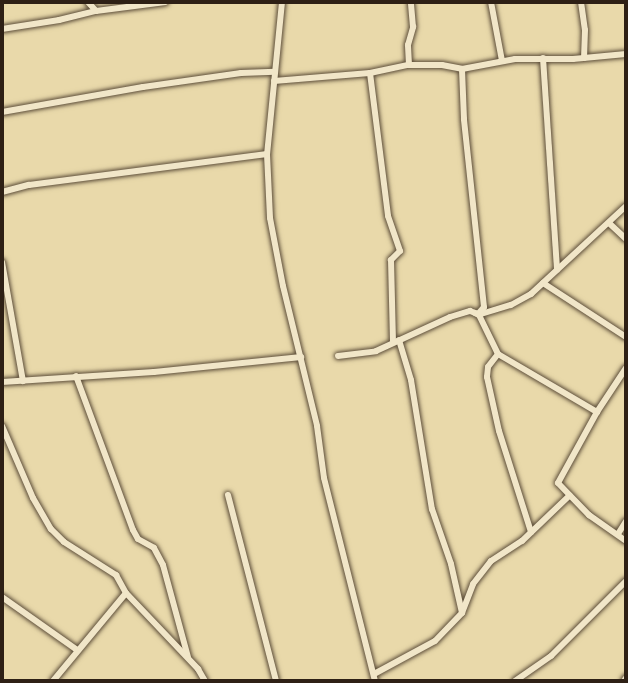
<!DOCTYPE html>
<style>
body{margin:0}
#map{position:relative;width:628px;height:683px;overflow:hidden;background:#e9d9aa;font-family:Vollkorn,serif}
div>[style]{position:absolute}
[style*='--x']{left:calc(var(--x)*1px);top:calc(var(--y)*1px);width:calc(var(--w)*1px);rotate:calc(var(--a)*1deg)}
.roads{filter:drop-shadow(0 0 2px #5d4e3a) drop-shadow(0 0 2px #5d4e3a)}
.minor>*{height:6px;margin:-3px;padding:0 3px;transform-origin:3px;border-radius:3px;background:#f1e6c8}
span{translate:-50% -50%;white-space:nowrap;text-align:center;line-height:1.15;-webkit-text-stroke:6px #f1e6c8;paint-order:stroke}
.frame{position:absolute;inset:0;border:4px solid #2e2015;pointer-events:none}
</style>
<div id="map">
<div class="roads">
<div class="minor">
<i style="--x:88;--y:2;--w:12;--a:48"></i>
<i style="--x:282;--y:2;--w:153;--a:95.6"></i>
<i style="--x:267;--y:154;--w:64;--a:87.3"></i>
<i style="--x:270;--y:218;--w:69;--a:79.2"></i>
<i style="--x:283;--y:286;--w:144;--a:76.3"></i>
<i style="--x:317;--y:426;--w:52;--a:82.3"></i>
<i style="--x:324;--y:478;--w:209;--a:75.9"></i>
<i style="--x:491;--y:2;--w:60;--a:79.4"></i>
<i style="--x:581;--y:2;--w:28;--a:82"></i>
<i style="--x:585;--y:30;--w:28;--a:92"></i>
<i style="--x:2;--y:29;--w:58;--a:-9"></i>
<i style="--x:59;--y:20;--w:38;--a:-14"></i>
<i style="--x:96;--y:11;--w:70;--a:-7.4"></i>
<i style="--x:543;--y:58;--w:212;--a:86.2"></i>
<i style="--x:409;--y:65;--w:20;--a:-93"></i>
<i style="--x:408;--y:45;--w:19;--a:-74"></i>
<i style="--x:413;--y:27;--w:25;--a:-95"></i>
<i style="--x:370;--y:73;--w:144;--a:82.8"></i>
<i style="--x:388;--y:216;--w:37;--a:71"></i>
<i style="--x:400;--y:251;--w:13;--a:135"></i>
<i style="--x:391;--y:260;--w:82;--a:88.6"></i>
<i style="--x:274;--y:81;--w:96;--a:-4.8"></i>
<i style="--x:370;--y:73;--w:40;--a:-12"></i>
<i style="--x:409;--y:65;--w:33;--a:0"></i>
<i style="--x:442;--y:65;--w:20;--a:11"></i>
<i style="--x:462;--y:69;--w:54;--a:-10.7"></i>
<i style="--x:515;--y:59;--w:58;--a:0"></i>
<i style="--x:573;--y:59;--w:53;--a:-5.4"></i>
<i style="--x:2;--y:112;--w:143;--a:-10.1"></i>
<i style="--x:143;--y:87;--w:99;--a:-8.1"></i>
<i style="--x:241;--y:73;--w:34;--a:-2"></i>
<i style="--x:2;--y:192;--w:28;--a:-15"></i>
<i style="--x:29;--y:185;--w:240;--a:-7.4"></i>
<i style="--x:609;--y:223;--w:23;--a:43"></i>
<i style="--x:2;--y:262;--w:121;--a:80"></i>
<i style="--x:543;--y:283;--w:99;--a:33"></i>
<i style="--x:475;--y:313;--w:4;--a:27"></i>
<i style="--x:479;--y:315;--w:43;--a:64"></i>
<i style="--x:498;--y:354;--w:115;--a:30.4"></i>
<i style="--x:481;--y:314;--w:31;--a:-17"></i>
<i style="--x:511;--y:305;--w:23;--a:-29"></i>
<i style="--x:531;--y:294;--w:129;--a:-42.8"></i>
<i style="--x:399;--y:340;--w:42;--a:73.3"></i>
<i style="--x:411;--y:380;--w:131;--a:80.8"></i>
<i style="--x:432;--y:509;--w:58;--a:70.9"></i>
<i style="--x:451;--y:564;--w:50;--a:77.3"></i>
<i style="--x:498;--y:354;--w:16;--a:128"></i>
<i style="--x:488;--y:367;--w:10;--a:96"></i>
<i style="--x:487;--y:377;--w:55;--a:77.5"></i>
<i style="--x:499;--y:431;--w:106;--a:72.4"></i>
<i style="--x:338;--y:356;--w:38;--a:-7"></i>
<i style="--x:376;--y:351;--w:81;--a:-24.7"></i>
<i style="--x:450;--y:317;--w:21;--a:-17"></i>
<i style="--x:470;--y:311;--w:9;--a:21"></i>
<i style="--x:478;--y:314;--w:9;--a:-49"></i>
<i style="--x:484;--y:307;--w:189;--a:-96.1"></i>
<i style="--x:464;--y:119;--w:50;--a:-92.3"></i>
<i style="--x:626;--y:368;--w:53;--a:123.4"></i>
<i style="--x:597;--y:412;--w:81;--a:118.8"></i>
<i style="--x:558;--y:483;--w:45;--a:45.9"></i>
<i style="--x:589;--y:515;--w:45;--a:35.1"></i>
<i style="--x:76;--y:376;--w:164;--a:69.7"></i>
<i style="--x:133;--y:530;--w:10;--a:61"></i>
<i style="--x:138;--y:539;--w:18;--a:29"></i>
<i style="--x:154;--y:548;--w:19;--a:62"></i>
<i style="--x:163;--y:565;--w:95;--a:74.8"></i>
<i style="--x:2;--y:382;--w:152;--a:-3.8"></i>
<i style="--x:154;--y:372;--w:148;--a:-5.8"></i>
<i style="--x:2;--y:426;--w:78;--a:66.7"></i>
<i style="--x:33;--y:498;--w:36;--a:60"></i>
<i style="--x:51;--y:529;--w:18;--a:45"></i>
<i style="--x:64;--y:542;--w:62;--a:32.4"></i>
<i style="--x:116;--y:575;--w:21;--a:61"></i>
<i style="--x:126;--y:593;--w:105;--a:46.5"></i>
<i style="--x:198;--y:669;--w:14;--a:60"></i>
<i style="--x:228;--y:495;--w:192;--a:75.5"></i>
<i style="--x:618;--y:534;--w:15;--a:-58"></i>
<i style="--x:2;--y:597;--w:92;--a:35.2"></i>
<i style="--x:374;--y:674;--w:69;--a:-28.4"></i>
<i style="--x:435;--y:641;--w:39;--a:-46"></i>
<i style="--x:462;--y:613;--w:31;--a:-69"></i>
<i style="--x:473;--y:584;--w:29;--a:-52"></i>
<i style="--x:491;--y:561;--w:37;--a:-33"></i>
<i style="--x:522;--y:541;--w:66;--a:-43.8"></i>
<i style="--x:53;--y:681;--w:114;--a:-50.3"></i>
<i style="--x:515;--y:681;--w:44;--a:-34.8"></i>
<i style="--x:551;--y:656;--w:106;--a:-45"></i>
<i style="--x:624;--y:681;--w:4;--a:-56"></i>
</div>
</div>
<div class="frame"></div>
</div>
